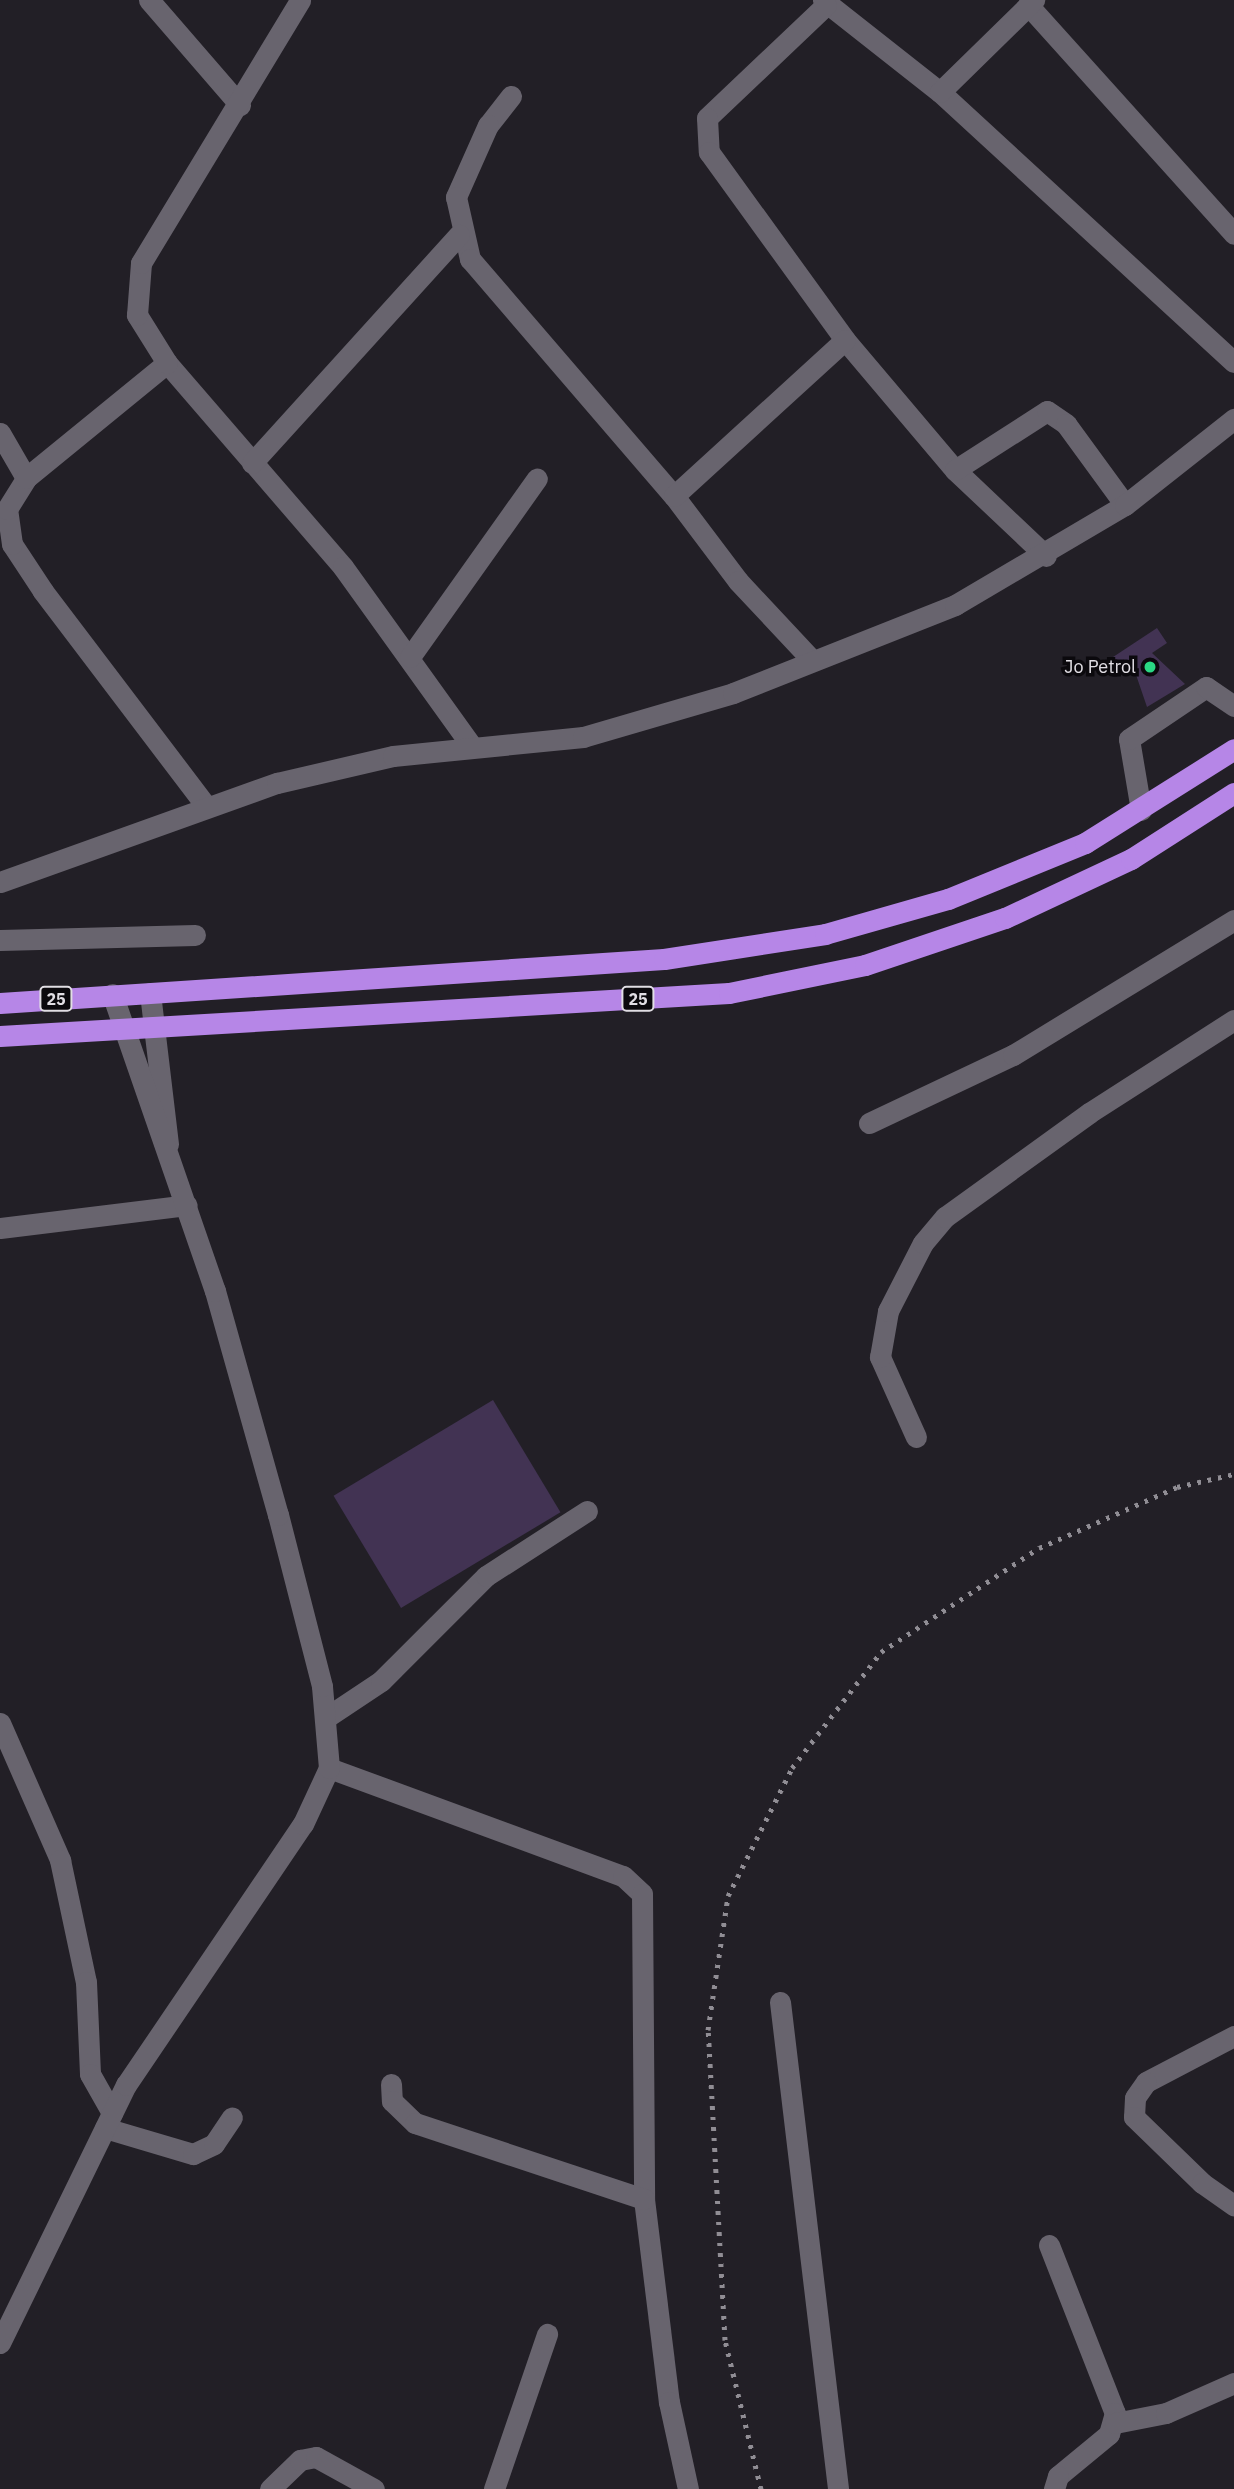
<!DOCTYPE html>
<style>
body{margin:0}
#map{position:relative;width:1234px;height:2489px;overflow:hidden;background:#221f26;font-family:"IBM Plex Sans",sans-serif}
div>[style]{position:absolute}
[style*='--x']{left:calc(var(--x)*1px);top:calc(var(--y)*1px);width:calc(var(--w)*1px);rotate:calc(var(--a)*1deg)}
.building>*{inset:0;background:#423353;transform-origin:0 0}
.minor>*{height:21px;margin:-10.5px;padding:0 10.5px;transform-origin:10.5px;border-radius:10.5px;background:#68646e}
.highway>*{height:21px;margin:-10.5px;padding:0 10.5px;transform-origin:10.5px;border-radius:10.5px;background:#b686e7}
.rail>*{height:5px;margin-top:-2.5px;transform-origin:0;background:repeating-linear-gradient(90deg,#908d94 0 3.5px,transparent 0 10.5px)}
.dots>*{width:19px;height:19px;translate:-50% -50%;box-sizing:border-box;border:4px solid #0b090d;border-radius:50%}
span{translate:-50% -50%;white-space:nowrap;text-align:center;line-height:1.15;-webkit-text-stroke:7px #0b090d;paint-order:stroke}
.shield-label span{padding:2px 5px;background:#0b090d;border:2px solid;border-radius:5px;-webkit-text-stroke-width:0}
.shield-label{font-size:16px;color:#e1dee4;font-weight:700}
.poi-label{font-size:18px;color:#e1dee4}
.right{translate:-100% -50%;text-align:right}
</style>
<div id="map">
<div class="building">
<i style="clip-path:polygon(1157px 628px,1167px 643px,1152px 653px,1185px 684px,1147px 707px,1133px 666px,1117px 676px,1107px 661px)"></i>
<i style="left:493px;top:1400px;width:131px;height:186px;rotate:59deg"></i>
</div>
<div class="minor">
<i style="--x:149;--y:0;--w:139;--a:49.1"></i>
<i style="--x:823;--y:0;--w:149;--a:38.2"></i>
<i style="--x:940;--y:92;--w:399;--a:42.6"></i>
<i style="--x:826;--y:5;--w:164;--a:136.5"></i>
<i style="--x:707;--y:118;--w:34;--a:87"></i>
<i style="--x:709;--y:152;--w:232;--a:54.1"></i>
<i style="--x:845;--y:340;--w:170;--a:49.8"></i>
<i style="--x:955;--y:470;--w:125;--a:43.4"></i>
<i style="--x:1028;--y:5;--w:308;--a:48"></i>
<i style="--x:940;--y:92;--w:132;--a:-44.4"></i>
<i style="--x:511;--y:96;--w:37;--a:128"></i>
<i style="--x:488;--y:125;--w:79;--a:114"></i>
<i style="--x:456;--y:197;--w:64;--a:77.3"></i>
<i style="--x:470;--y:259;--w:313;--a:49.3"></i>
<i style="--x:674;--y:496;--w:106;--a:53"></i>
<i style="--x:738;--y:581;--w:108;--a:46.9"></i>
<i style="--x:167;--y:363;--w:269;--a:49.2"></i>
<i style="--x:343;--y:567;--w:219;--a:54.3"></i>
<i style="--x:0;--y:433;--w:52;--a:60"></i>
<i style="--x:252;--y:463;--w:308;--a:-47.8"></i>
<i style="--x:955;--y:470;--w:109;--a:-32.7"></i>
<i style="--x:1047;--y:411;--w:23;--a:34"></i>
<i style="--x:1066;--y:424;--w:100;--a:53.9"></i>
<i style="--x:674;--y:496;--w:231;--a:-42.4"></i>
<i style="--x:410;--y:657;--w:219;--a:-54.6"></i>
<i style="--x:206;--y:806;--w:270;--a:-127.2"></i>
<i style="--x:43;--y:591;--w:56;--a:-123.4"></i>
<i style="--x:12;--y:544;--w:35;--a:-98"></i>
<i style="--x:7;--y:509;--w:36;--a:-58"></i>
<i style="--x:26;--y:478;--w:182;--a:-39.2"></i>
<i style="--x:167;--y:363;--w:57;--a:-122"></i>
<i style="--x:137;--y:315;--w:52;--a:-85.6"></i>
<i style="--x:141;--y:263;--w:307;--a:-58.8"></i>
<i style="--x:1141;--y:810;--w:72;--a:-99.6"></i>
<i style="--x:1129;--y:739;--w:93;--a:-34"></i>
<i style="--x:1206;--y:687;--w:34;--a:34"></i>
<i style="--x:0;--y:882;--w:294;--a:-19.7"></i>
<i style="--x:277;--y:783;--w:119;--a:-13.1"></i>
<i style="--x:393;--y:756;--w:191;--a:-5.7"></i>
<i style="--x:583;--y:737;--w:156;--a:-16.3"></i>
<i style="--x:733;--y:693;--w:239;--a:-21.6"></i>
<i style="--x:955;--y:605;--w:197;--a:-30.5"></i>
<i style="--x:1125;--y:505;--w:139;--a:-38.3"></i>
<i style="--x:0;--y:940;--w:195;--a:-1.5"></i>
<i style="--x:150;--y:993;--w:152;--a:83.2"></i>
<i style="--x:869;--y:1123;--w:159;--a:-25.3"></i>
<i style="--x:1013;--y:1055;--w:259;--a:-31.4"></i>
<i style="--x:0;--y:1228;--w:188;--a:-7"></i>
<i style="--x:916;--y:1437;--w:88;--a:-114.2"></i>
<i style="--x:880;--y:1357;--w:47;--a:-80.1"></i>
<i style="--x:888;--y:1311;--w:76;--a:-62.8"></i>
<i style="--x:923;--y:1243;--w:34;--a:-50"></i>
<i style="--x:945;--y:1217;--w:178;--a:-35.8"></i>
<i style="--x:1089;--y:1113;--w:172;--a:-32.7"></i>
<i style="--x:327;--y:1717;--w:65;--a:-33.7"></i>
<i style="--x:381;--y:1681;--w:148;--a:-45"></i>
<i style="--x:486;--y:1576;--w:120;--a:-32.8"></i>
<i style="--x:0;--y:1723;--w:150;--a:66.3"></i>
<i style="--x:60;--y:1860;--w:125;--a:78"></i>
<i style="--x:86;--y:1982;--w:92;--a:87.5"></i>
<i style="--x:90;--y:2074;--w:45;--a:60.6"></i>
<i style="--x:329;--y:1768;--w:313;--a:20.2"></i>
<i style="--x:623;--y:1876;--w:26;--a:43"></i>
<i style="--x:642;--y:1894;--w:305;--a:89.6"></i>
<i style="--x:644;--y:2199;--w:205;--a:83"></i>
<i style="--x:669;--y:2402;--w:89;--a:77.7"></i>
<i style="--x:780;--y:2002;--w:490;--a:83.2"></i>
<i style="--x:1234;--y:2036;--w:99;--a:152.4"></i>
<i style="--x:1146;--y:2082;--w:19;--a:125"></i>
<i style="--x:1135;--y:2098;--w:19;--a:93"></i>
<i style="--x:1134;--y:2117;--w:95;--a:44.1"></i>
<i style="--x:1202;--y:2183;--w:39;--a:35"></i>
<i style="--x:391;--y:2084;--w:17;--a:87"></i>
<i style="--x:392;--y:2101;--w:32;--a:44"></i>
<i style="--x:415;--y:2123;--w:241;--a:18.4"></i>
<i style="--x:105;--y:2128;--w:92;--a:16.5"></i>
<i style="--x:193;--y:2154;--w:23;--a:-25"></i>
<i style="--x:214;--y:2144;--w:32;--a:-56"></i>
<i style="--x:1049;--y:2245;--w:180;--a:68.6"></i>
<i style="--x:1115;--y:2413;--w:22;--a:106"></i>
<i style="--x:1109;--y:2434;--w:66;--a:140.5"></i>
<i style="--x:1058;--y:2476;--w:14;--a:107"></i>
<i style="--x:0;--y:2343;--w:287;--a:-64"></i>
<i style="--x:126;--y:2085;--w:315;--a:-55.9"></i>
<i style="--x:303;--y:1824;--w:62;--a:-65.1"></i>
<i style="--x:329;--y:1768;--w:82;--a:-94.9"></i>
<i style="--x:322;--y:1686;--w:177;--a:-104.4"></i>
<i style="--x:278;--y:1515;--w:233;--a:-105.7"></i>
<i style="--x:215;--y:1291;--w:314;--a:-109.1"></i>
<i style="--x:1115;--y:2423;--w:52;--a:-11.1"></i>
<i style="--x:1166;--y:2413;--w:74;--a:-23.8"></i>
<i style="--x:270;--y:2489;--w:42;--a:-44"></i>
<i style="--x:300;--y:2460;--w:16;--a:-11"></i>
<i style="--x:316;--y:2457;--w:66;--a:28.9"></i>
<i style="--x:494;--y:2489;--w:164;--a:-71.1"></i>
</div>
<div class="highway">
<i style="--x:0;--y:1003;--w:665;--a:-3.79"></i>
<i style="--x:664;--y:959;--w:163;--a:-8.8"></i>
<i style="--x:825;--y:934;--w:128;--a:-15.9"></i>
<i style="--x:948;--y:899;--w:148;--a:-22.2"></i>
<i style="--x:1085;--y:843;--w:176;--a:-32.2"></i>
<i style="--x:0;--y:1036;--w:730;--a:-3.38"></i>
<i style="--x:729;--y:993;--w:139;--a:-11.6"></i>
<i style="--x:865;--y:965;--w:148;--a:-18.6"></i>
<i style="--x:1005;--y:918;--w:139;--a:-25.1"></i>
<i style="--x:1131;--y:859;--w:122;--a:-32.7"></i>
</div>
<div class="rail">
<i style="--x:761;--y:2489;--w:153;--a:-103.6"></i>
<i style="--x:725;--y:2340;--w:310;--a:-93.1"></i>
<i style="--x:708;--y:2030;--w:135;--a:-81.5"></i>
<i style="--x:728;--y:1896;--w:143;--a:-63.4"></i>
<i style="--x:792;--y:1768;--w:146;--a:-52.5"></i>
<i style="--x:881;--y:1652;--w:189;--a:-33.4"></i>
<i style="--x:1039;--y:1548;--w:151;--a:-23.8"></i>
<i style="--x:1177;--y:1487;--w:58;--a:-12.8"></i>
</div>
<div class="dots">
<i style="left:1150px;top:667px;background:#2ad884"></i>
</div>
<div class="shield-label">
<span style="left:56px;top:999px">25</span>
<span style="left:638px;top:999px">25</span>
</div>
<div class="poi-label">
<span class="right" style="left:1136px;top:667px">Jo Petrol</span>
</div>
</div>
